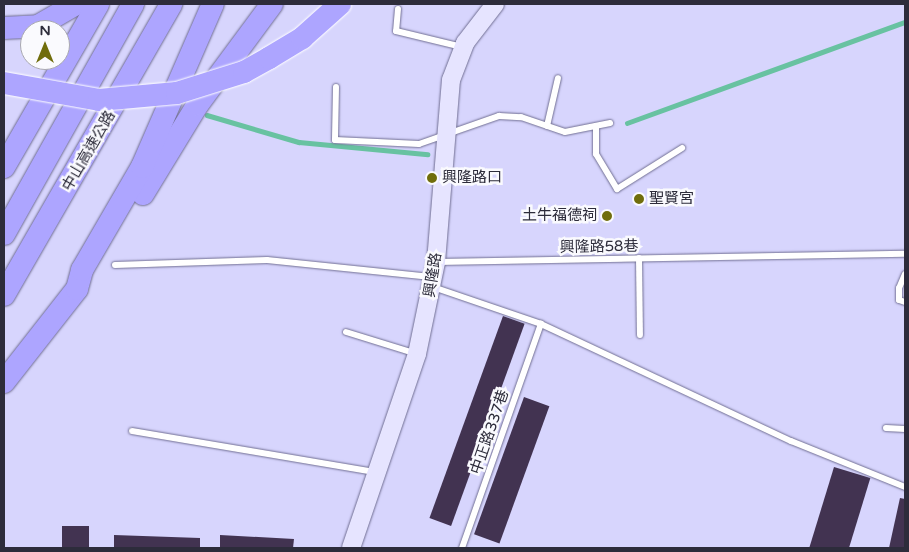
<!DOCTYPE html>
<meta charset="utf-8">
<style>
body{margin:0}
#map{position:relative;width:909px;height:552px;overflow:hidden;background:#d7d5fd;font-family:"Varela Round","Noto Sans TC",sans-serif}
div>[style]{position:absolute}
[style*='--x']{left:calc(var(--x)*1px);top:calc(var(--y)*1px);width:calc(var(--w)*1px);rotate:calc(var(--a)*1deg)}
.stream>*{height:4.5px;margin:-2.25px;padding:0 2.25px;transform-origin:2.25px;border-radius:2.25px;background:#68c2a1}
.building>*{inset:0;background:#423351;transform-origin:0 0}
.roads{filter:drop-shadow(0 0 1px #716f93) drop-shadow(0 0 1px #716f93)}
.lane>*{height:6px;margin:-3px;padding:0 3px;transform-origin:3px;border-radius:3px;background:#fff}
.secondary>*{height:18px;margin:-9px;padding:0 9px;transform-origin:9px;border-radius:9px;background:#e6e4ff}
.highway>*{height:22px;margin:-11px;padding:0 11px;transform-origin:11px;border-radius:11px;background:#ada5ff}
.bridges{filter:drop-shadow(0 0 1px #fff) drop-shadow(0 0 1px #fff)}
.highway-bridge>*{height:22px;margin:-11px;padding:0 11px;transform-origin:11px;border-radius:11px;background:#ada5ff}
.dots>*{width:14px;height:14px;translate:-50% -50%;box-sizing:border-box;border:2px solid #fafafe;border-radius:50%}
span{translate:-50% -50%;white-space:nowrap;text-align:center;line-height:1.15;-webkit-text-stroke:5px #fafafe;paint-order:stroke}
.street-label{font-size:15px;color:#2d2c3b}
.poi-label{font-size:15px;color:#2d2c3b}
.left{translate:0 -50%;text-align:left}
.right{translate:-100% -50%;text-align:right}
.frame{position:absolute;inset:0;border:5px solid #2d2c3b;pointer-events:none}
.north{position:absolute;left:20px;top:20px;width:50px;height:50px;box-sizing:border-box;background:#fafafe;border:1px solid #a8a8b0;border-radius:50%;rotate:0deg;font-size:14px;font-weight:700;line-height:20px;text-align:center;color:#2d2c3b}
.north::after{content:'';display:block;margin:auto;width:18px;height:22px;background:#706d0c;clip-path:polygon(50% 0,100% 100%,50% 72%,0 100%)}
</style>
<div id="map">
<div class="stream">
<i style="--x:207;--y:115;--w:96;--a:16.4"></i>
<i style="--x:299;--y:142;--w:129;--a:5.4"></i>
<i style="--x:627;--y:123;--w:296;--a:-20"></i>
</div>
<div class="building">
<i style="left:503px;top:316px;width:23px;height:215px;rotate:20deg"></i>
<i style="left:524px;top:397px;width:27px;height:146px;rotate:20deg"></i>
<i style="left:834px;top:467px;width:38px;height:84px;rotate:17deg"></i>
<i style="clip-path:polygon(900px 498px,905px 499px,905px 548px,889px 548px)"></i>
<i style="left:62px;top:526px;width:27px;height:22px"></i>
<i style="clip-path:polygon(114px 535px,200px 538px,200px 548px,114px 548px)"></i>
<i style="clip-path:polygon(220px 535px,294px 539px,293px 548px,220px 548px)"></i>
</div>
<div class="roads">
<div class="lane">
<i style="--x:398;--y:9;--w:22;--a:95"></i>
<i style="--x:396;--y:31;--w:68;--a:13.6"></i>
<i style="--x:336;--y:87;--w:53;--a:91.1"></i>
<i style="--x:335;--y:140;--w:84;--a:2.7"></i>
<i style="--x:419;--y:144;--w:85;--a:-19.3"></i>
<i style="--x:499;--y:116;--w:22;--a:3"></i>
<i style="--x:521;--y:117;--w:46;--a:18.8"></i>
<i style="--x:565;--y:132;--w:46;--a:-11.3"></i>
<i style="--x:547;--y:126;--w:49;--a:-77.1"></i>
<i style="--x:596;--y:126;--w:28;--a:90"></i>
<i style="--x:596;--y:154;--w:41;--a:59"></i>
<i style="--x:617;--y:189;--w:77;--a:-32.2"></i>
<i style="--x:639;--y:258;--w:77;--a:89.3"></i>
<i style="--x:437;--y:262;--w:468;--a:-1"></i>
<i style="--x:115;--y:265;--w:152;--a:-1.9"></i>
<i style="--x:267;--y:260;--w:165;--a:5.9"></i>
<i style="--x:905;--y:274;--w:15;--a:113"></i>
<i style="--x:899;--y:288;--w:12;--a:90"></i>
<i style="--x:899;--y:300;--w:6;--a:18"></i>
<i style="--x:433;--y:287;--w:114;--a:18.9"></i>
<i style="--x:541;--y:324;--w:276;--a:25.1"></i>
<i style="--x:791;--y:441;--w:123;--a:22"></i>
<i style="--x:346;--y:332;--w:74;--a:17.2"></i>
<i style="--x:886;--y:428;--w:19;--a:3"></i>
<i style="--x:132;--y:431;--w:246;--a:9.6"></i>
<i style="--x:462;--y:548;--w:238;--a:-70.6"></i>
</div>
<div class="secondary">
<i style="--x:351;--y:548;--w:205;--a:-71.2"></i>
<i style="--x:417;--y:354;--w:94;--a:-78.3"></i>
<i style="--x:436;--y:262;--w:183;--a:-85.3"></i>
<i style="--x:451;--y:80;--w:40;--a:-69"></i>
<i style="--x:465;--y:43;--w:49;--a:-52.4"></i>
</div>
<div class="highway">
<i style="--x:4;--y:28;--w:34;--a:-3"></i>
<i style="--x:38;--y:26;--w:44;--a:-30.1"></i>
<i style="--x:4;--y:167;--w:188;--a:-60"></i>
<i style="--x:143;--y:194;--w:105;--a:-58.6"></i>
<i style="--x:198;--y:104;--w:124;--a:-53.5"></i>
<i style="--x:4;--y:234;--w:264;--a:-60.7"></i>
<i style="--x:4;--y:295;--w:336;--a:-60.1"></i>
<i style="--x:4;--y:382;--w:118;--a:-51.9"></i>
<i style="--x:77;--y:289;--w:20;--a:-75"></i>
<i style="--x:82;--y:270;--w:119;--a:-59.8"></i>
<i style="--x:142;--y:167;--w:178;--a:-66.5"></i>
</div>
</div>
<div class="bridges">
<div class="highway-bridge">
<i style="--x:4;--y:83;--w:97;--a:10.1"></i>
<i style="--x:99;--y:100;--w:78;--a:-5.1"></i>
<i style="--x:177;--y:93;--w:70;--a:-17.4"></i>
<i style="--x:244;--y:72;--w:29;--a:-29"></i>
<i style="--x:269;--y:58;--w:39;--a:-31"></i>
<i style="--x:302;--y:38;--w:51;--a:-41.8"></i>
</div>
</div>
<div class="dots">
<i style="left:432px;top:178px;background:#706d0c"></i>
<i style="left:639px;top:199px;background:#706d0c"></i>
<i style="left:607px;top:216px;background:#706d0c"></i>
</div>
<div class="street-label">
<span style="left:89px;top:151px;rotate:-60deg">中山高速公路</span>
<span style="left:599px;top:247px;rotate:-1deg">興隆路58巷</span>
<span style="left:433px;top:275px;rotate:-81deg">興隆路</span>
<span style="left:490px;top:432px;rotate:-71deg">中正路337巷</span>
</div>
<div class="poi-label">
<span class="left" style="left:442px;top:178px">興隆路口</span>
<span class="left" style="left:649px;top:199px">聖賢宮</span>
<span class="right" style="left:597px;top:216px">土牛福德祠</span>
</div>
<div class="frame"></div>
<div class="north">N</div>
</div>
